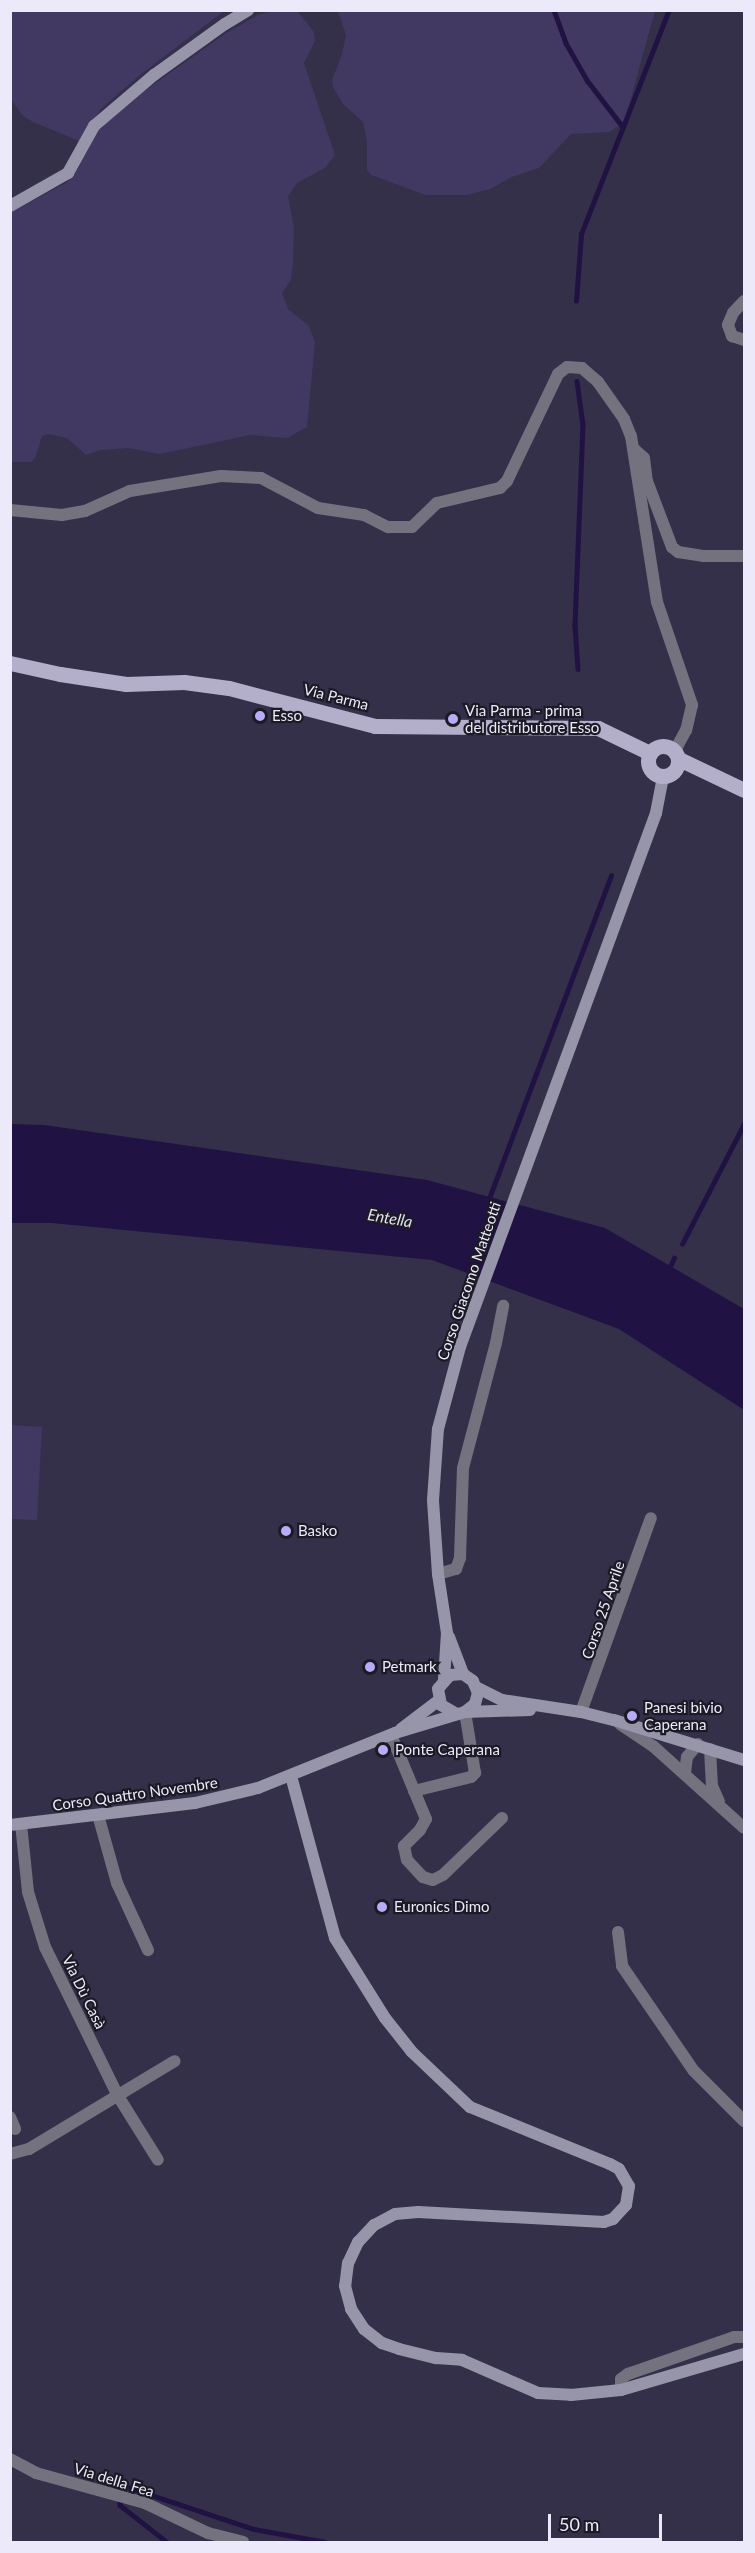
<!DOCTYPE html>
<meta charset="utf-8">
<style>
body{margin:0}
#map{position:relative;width:755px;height:2553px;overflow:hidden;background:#343049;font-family:Lato,sans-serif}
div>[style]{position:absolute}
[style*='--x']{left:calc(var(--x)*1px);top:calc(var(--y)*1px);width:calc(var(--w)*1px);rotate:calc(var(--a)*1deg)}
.green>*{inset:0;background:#413961}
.water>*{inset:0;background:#201243}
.stream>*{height:4.5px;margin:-2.25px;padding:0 2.25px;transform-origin:2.25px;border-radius:2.25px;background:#201243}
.street>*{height:12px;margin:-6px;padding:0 6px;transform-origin:6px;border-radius:6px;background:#74727f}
.secondary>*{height:12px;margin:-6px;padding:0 6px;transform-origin:6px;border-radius:6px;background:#9795aa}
.primary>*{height:15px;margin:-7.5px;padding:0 7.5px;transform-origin:7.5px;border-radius:7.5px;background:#b3afca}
.primary>.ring{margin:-7.5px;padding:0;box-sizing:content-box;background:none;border:15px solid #b3afca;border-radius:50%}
.dots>*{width:16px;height:16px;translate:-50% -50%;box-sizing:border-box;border:3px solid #1c1a25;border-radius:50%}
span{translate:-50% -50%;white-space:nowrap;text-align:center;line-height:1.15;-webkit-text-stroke:4.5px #1c1a25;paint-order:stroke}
.street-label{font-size:15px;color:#ebe9fa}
.poi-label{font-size:15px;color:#ebe9fa}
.left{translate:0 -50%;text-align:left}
.water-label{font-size:16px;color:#e2e0f1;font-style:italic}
.frame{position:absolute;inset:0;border:12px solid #ebe9fa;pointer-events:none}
.scale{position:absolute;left:548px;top:2514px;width:114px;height:27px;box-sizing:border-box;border:3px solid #ebe9fa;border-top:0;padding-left:8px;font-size:18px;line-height:21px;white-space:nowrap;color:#ebe9fa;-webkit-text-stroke:4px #1c1a25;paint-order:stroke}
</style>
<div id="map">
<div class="green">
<i style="clip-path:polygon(11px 11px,224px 11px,141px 74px,102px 108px,79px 141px,33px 122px,23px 116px,11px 99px)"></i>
<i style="clip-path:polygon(274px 11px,298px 12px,314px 32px,315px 41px,304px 63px,335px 155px,325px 168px,297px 183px,288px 196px,294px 228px,293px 263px,291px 280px,282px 293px,288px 309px,309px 326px,315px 342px,307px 427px,287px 438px,250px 435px,160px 454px,128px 448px,101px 450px,86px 455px,67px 438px,48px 434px,42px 436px,35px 458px,31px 462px,11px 462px,11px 212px,66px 183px,75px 174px,98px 131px,126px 104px,225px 34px,258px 15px)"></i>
<i style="clip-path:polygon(338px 11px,338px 10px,655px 11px,624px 123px,609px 132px,571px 134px,539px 168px,512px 177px,490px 189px,467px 195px,426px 195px,371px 175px,367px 170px,367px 142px,363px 122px,343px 104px,333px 87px,332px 80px,342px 54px,346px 35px)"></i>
<i style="clip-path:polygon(11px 1425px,42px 1427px,37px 1520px,11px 1519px)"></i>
</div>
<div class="water">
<i style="clip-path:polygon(11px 1124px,44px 1125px,427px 1180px,605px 1228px,744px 1309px,744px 1410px,619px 1329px,432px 1260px,52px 1223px,11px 1223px)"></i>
</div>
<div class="stream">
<i style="--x:554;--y:10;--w:35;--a:70"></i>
<i style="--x:566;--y:43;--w:43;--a:60.4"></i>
<i style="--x:587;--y:80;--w:59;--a:52.5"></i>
<i style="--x:576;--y:301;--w:67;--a:-85.7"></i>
<i style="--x:581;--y:234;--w:241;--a:-68.6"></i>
<i style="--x:577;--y:381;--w:44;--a:82.2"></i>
<i style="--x:583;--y:425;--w:200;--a:92.3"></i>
<i style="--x:575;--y:625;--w:44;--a:86.1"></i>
<i style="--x:488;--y:1201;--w:348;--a:-69.3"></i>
<i style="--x:682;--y:1244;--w:135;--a:-62.7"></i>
<i style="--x:669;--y:1269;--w:12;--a:-66"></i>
<i style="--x:100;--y:2478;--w:162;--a:18.3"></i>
<i style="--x:254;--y:2529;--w:72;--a:10.4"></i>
<i style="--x:120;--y:2499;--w:6;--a:90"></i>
<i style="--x:120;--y:2505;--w:60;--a:38.2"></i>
</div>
<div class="street">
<i style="--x:744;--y:301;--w:16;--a:133"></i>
<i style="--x:733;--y:313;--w:13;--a:113"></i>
<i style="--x:728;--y:325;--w:12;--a:70"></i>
<i style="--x:732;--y:336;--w:13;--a:18"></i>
<i style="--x:634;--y:449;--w:13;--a:42"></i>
<i style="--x:644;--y:458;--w:23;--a:83"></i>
<i style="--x:647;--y:481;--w:71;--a:69.3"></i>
<i style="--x:672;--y:547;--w:8;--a:40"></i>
<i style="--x:678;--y:552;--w:25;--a:9"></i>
<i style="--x:703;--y:556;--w:41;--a:0"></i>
<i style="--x:10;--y:510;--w:52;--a:5.5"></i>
<i style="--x:62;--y:515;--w:23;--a:-10"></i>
<i style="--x:85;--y:511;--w:49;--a:-24"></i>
<i style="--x:130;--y:491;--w:92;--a:-9.4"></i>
<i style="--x:221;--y:476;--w:40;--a:2.9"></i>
<i style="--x:261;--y:478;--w:64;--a:27.8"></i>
<i style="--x:318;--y:508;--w:47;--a:8.7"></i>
<i style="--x:364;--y:515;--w:27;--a:27"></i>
<i style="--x:388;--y:527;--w:24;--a:0"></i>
<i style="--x:412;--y:527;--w:35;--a:-44"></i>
<i style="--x:437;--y:503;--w:65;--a:-13.4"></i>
<i style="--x:500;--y:488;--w:10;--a:-45"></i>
<i style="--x:507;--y:481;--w:119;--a:-64.5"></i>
<i style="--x:558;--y:374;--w:11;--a:-38"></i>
<i style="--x:567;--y:367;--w:15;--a:4"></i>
<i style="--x:582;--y:368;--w:21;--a:41"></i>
<i style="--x:598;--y:382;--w:45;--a:54.9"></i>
<i style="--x:624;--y:419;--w:18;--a:68"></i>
<i style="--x:631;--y:436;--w:168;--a:81.1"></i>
<i style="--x:657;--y:602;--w:109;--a:71.2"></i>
<i style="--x:692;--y:705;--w:26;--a:103"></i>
<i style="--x:686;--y:730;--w:24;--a:118"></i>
<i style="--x:438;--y:1574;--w:19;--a:-16"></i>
<i style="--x:456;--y:1569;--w:12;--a:-70"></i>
<i style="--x:460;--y:1558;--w:90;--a:-88.1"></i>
<i style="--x:463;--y:1468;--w:129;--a:-75.2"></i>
<i style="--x:496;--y:1343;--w:38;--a:-79"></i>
<i style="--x:581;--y:1712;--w:206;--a:-70.2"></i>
<i style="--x:620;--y:1724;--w:40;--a:34"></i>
<i style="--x:653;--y:1746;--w:122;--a:42"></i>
<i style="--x:391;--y:1735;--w:91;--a:67.4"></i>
<i style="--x:426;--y:1819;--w:13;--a:119"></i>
<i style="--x:420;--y:1830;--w:23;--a:135"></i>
<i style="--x:404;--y:1846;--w:14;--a:78"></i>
<i style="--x:407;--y:1860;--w:23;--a:47"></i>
<i style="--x:423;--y:1877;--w:10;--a:17"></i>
<i style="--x:433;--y:1880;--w:11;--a:-27"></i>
<i style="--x:443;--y:1875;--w:82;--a:-44"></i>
<i style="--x:710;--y:1749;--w:37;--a:87"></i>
<i style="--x:712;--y:1786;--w:17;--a:66"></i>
<i style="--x:685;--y:1773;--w:16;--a:-83"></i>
<i style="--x:687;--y:1757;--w:17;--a:-50"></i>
<i style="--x:414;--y:1791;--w:59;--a:-13.8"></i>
<i style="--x:471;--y:1777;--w:6;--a:-45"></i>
<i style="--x:475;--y:1773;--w:62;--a:-99.3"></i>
<i style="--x:98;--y:1815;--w:71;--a:74.4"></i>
<i style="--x:117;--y:1883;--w:74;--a:65.2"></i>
<i style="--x:21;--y:1824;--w:68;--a:84.1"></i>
<i style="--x:28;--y:1892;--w:58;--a:72.8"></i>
<i style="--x:45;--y:1947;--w:166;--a:63.9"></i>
<i style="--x:118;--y:2096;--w:75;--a:58"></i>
<i style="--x:618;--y:1932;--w:34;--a:83"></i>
<i style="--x:622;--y:1966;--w:127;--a:55.6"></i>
<i style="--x:694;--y:2071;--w:71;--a:45"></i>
<i style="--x:10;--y:2117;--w:13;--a:67"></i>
<i style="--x:10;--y:2154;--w:20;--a:-15"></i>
<i style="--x:29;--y:2149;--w:170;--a:-31.1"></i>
<i style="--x:621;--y:2390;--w:11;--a:-90"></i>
<i style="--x:621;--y:2379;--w:9;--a:-36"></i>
<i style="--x:628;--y:2374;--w:112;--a:-19.2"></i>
<i style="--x:734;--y:2337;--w:10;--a:0"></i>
<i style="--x:10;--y:2459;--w:30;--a:28"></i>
<i style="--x:36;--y:2473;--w:113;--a:15.4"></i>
<i style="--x:145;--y:2503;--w:70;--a:25.5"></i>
<i style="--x:208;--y:2533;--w:36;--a:14"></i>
</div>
<div class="secondary">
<i style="--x:10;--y:206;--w:67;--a:-29.6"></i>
<i style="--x:68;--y:173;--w:54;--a:-61"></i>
<i style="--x:94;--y:126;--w:79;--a:-40.4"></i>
<i style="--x:154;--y:75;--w:87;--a:-35.7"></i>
<i style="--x:225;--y:24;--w:27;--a:-31"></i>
<i style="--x:449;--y:1637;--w:40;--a:69"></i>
<i style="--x:444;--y:1679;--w:46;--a:-86.3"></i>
<i style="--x:447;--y:1633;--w:60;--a:-98.7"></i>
<i style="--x:438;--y:1574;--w:74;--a:-93.9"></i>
<i style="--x:433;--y:1500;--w:71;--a:-86"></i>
<i style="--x:438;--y:1429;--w:85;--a:-75"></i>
<i style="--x:460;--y:1347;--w:569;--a:-69.84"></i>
<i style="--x:656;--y:813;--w:37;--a:-79"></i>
<i style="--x:476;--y:1687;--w:29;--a:27"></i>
<i style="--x:502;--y:1700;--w:80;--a:8.6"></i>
<i style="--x:581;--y:1712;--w:34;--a:14"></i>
<i style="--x:614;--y:1720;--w:136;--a:17.1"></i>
<i style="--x:465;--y:1712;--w:65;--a:-1.8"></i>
<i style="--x:401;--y:1729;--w:48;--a:-37.3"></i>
<i style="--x:291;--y:1776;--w:168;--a:74.8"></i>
<i style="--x:335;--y:1938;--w:94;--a:58"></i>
<i style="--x:385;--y:2018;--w:43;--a:51.5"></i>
<i style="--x:412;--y:2052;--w:80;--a:43.5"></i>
<i style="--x:470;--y:2107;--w:151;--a:22.2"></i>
<i style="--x:610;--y:2164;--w:10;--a:29"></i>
<i style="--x:619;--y:2169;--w:20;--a:60"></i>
<i style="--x:629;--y:2186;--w:19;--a:99"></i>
<i style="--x:626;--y:2205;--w:19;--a:133"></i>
<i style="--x:613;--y:2219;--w:9;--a:162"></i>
<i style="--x:604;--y:2222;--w:186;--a:-176.9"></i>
<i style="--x:418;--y:2212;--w:23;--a:175"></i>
<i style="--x:395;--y:2214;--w:24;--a:152"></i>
<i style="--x:374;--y:2225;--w:23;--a:133"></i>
<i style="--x:358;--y:2242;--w:23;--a:115"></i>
<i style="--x:348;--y:2263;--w:23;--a:97"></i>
<i style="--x:345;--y:2286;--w:24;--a:75"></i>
<i style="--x:351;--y:2309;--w:24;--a:57"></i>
<i style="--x:364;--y:2329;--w:23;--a:38"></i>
<i style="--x:382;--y:2343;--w:18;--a:19"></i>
<i style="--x:399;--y:2349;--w:38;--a:14"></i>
<i style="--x:436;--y:2358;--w:26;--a:4"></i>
<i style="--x:462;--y:2360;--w:83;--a:23.5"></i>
<i style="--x:538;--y:2393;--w:33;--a:3"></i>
<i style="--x:571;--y:2395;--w:50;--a:-5.7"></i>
<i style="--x:621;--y:2390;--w:128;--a:-16.3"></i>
<i style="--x:10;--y:1825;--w:186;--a:-6.8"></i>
<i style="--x:195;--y:1803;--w:65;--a:-13.4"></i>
<i style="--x:258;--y:1788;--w:148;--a:-21.9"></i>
<i style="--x:395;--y:1733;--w:73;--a:-16.7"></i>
<i style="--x:465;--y:1712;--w:13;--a:-39"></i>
<i style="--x:475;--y:1704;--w:11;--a:-75"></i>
<i style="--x:478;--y:1693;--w:13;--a:-113"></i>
<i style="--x:473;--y:1681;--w:12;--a:-145"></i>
<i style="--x:463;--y:1674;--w:13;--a:176"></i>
<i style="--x:450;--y:1675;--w:18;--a:131"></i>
<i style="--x:438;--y:1689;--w:16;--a:79"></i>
<i style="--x:441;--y:1705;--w:16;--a:30"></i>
</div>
<div class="primary">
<i style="--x:10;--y:663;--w:51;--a:12.4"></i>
<i style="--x:60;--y:674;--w:67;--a:8.6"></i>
<i style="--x:126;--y:684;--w:58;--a:-2"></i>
<i style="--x:184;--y:682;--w:45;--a:7.6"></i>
<i style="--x:229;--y:688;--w:151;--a:14.6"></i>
<i style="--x:375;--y:726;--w:223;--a:0.5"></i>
<i style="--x:598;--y:728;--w:58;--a:25.7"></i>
<i class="ring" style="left:648px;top:746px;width:15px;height:15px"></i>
<i style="--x:679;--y:759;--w:72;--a:25.5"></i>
</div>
<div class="dots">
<i style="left:260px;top:716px;background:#b8abf7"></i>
<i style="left:453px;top:719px;background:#b8abf7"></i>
<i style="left:286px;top:1531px;background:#b8abf7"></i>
<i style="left:370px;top:1667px;background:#b8abf7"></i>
<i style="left:632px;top:1716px;background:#b8abf7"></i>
<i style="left:383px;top:1750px;background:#b8abf7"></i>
<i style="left:382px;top:1907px;background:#b8abf7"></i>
</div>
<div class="street-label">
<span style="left:336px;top:697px;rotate:14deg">Via Parma</span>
<span style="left:469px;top:1281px;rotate:-71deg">Corso Giacomo Matteotti</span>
<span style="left:603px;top:1610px;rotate:-71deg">Corso 25 Aprile</span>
<span style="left:135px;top:1794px;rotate:-8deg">Corso Quattro Novembre</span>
<span style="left:84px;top:1992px;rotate:64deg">Via Dù Casà</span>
<span style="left:114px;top:2480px;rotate:17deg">Via della Fea</span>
</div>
<div class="poi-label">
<span class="left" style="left:465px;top:719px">Via Parma - prima<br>del distributore Esso</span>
<span class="left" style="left:272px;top:716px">Esso</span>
<span class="left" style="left:298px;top:1531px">Basko</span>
<span class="left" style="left:382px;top:1667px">Petmark</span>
<span class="left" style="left:644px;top:1716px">Panesi bivio<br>Caperana</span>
<span class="left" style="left:395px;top:1750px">Ponte Caperana</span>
<span class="left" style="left:394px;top:1907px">Euronics Dimo</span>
</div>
<div class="water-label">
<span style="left:390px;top:1218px;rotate:10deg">Entella</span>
</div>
<div class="frame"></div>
<div class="scale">50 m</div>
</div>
